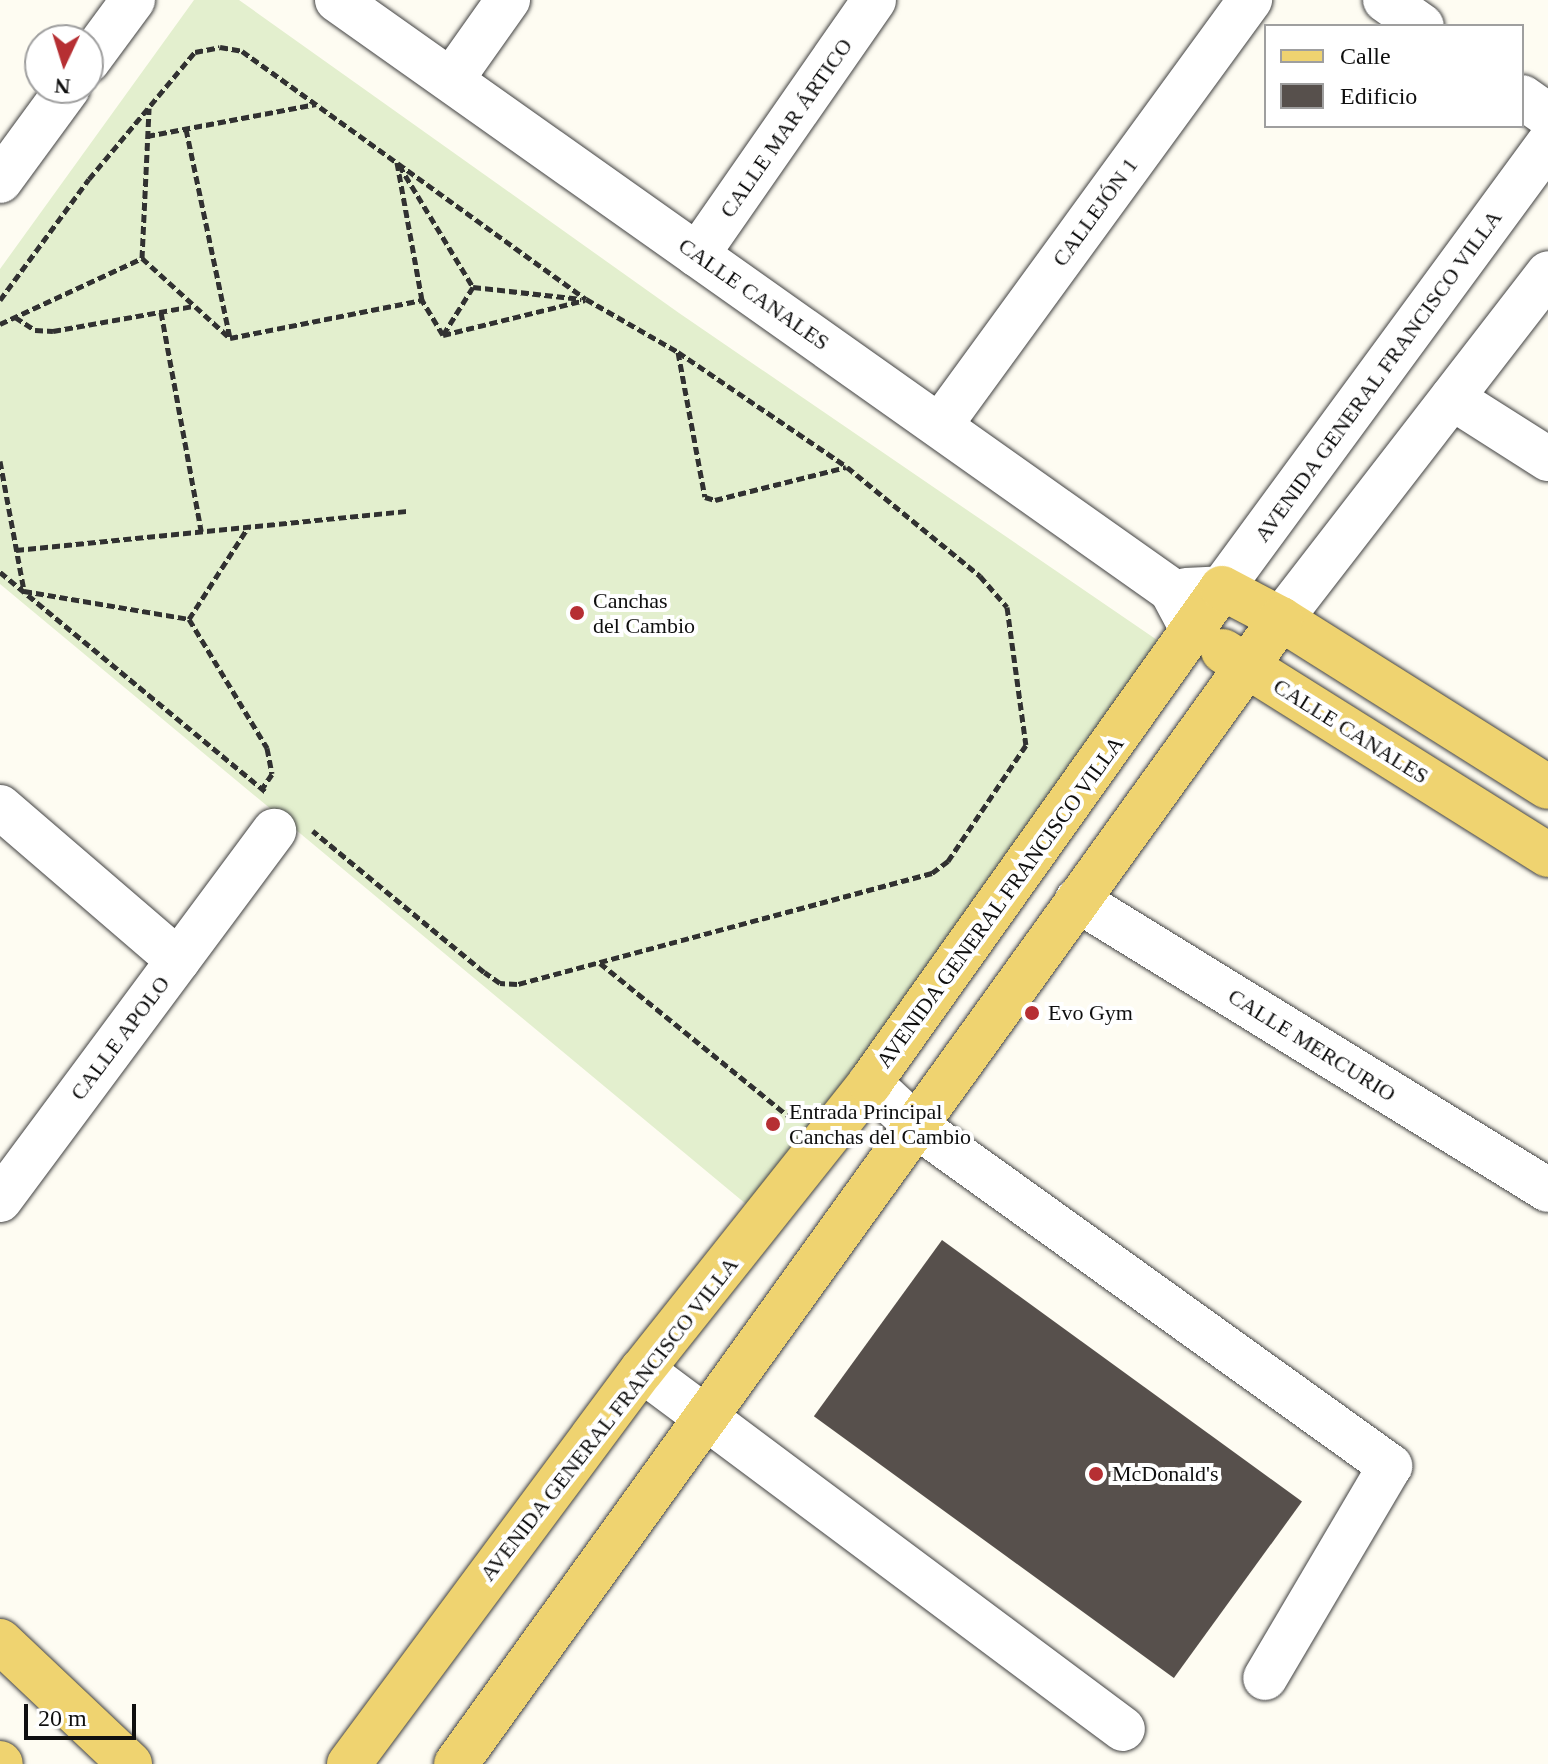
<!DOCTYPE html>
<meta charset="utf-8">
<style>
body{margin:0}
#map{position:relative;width:1548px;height:1764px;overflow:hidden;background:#fefcf2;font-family:"Times New Roman",serif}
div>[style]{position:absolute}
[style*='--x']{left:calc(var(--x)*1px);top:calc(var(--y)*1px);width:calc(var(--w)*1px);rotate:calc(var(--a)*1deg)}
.pitch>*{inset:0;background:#e3efce}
.building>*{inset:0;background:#57504c;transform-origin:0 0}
.path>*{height:5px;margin-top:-2.5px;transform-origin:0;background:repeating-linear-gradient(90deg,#313131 0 8px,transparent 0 12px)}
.roads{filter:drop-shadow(0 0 2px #424242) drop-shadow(0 0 2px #424242)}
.minor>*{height:44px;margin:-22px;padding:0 22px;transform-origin:22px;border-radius:22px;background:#fff}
.major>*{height:44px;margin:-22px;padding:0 22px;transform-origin:22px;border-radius:22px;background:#efd370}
.dots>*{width:22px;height:22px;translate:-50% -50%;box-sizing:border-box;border:4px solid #fff;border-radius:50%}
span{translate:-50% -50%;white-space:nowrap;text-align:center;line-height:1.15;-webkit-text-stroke:8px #fff;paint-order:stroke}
.street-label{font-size:22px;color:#0f0f0f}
.poi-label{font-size:22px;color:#0f0f0f}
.left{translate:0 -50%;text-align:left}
.legend{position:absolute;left:1264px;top:24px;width:260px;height:104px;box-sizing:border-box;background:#fff;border:2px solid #9f9f9f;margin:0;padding:10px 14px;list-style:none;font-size:24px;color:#0f0f0f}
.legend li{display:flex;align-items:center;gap:16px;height:40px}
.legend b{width:40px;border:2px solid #9f9f9f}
.north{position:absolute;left:24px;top:24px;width:80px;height:80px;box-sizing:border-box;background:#fff;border:2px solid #9f9f9f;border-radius:50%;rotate:184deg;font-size:22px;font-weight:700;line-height:32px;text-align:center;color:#0f0f0f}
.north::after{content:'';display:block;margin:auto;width:28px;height:36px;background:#b62f33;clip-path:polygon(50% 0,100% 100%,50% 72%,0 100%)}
.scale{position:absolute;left:24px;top:1704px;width:112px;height:36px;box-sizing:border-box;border:4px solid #0f0f0f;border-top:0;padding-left:10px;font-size:24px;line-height:28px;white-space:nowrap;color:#0f0f0f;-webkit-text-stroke:6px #fff;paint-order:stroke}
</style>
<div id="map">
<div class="pitch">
<i style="clip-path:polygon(194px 0,239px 0,679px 313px,1160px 642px,758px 1214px,0 584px,0 269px)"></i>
</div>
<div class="building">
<i style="left:942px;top:1240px;width:445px;height:218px;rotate:36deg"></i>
</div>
<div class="path">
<i style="--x:186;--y:129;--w:213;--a:78.1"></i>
<i style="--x:147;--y:136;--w:172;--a:-10.7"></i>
<i style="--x:399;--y:165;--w:143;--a:58.8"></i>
<i style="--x:473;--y:287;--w:57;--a:122"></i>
<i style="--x:443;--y:335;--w:41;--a:-121"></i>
<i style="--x:142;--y:258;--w:119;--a:42.3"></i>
<i style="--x:230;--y:338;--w:196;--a:-11.2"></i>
<i style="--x:422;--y:300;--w:140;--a:-100.3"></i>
<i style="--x:473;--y:287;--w:109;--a:6.3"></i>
<i style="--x:0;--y:300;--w:150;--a:-53.7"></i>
<i style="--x:89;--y:179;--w:165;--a:-50.2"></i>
<i style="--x:195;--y:52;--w:25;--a:-11"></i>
<i style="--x:220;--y:47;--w:22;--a:10"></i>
<i style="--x:242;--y:51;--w:424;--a:35.8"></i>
<i style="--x:586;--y:299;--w:106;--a:29.9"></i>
<i style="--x:678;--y:352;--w:204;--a:34.2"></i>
<i style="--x:847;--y:467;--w:172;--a:39.3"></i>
<i style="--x:980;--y:576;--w:41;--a:48.9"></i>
<i style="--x:1007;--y:607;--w:139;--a:82.2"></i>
<i style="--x:1026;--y:745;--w:140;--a:123.9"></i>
<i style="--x:948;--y:861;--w:20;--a:143"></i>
<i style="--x:932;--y:873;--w:430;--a:165"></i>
<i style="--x:517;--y:984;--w:17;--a:-177"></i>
<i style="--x:500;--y:983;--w:19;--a:-145"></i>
<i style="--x:484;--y:972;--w:222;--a:-140.5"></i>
<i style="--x:161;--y:312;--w:223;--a:79.6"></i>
<i style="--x:15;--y:317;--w:24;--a:33"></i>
<i style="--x:35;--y:330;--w:18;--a:3"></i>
<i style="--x:53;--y:331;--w:142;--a:-10.1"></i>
<i style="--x:0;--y:324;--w:157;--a:-24.9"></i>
<i style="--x:142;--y:258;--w:150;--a:-87.3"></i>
<i style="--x:443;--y:335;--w:146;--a:-13.8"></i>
<i style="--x:678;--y:352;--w:147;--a:79.5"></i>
<i style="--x:705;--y:497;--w:10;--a:17"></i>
<i style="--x:715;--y:500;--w:135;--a:-14.1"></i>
<i style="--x:0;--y:461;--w:132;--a:79.5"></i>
<i style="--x:24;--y:591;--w:167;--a:9.6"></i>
<i style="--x:189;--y:619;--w:151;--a:58.8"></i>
<i style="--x:267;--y:748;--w:26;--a:79"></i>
<i style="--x:272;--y:774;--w:18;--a:124"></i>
<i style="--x:16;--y:550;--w:394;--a:-5.7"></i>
<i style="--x:0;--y:572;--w:345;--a:39.6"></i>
<i style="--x:189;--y:619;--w:111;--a:-57.2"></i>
<i style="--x:600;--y:963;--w:246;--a:39.1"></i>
</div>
<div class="roads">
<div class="minor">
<i style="--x:337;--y:0;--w:1022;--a:35.28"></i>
<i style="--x:1171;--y:590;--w:49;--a:61.9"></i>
<i style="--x:1385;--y:0;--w:45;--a:35.1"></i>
<i style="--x:88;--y:61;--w:76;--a:-53.6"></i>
<i style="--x:452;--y:79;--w:97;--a:-54.7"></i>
<i style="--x:1522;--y:97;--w:32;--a:35"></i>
<i style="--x:0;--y:181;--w:115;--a:-53.8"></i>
<i style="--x:697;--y:255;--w:310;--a:-55.2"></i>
<i style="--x:1452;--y:398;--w:114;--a:32.4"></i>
<i style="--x:941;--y:424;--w:525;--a:-53.92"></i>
<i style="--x:1186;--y:590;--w:36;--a:-3"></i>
<i style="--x:1222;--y:588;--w:551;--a:-53.71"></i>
<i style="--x:1281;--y:619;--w:437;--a:-52.3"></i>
<i style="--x:0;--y:807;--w:235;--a:40.7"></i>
<i style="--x:1077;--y:900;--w:553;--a:31.62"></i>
<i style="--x:870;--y:1083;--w:62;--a:43"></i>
<i style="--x:915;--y:1125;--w:585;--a:35.67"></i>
<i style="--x:1390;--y:1466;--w:246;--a:120.5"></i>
<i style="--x:0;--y:1200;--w:460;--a:-53.4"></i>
<i style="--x:642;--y:1370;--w:600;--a:36.74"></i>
</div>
<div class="major">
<i style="--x:1223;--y:651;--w:384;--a:32.1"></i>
<i style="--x:0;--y:1641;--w:179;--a:43.4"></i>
<i style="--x:0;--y:1763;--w:1;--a:45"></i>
<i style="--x:349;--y:1764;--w:491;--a:-53.4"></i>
<i style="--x:642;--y:1370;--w:367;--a:-51.5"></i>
<i style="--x:870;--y:1083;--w:607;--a:-54.58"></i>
<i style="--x:1222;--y:588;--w:67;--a:27.7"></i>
<i style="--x:1281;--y:619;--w:315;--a:32.2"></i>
<i style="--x:456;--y:1764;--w:1411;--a:-54.23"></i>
</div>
</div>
<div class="dots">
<i style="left:577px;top:613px;background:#b62f33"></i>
<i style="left:1032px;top:1013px;background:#b62f33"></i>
<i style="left:773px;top:1124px;background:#b62f33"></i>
<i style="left:1096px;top:1474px;background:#b62f33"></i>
</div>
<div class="street-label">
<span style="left:786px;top:128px;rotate:-55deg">CALLE MAR ÁRTICO</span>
<span style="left:1095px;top:212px;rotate:-54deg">CALLEJÓN 1</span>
<span style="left:754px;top:294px;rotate:35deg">CALLE CANALES</span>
<span style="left:1378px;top:376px;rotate:-54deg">AVENIDA GENERAL FRANCISCO VILLA</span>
<span style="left:1351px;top:731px;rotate:32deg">CALLE CANALES</span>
<span style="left:1000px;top:902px;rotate:-54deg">AVENIDA GENERAL FRANCISCO VILLA</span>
<span style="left:120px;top:1038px;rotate:-53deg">CALLE APOLO</span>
<span style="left:1312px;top:1045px;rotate:32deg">CALLE MERCURIO</span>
<span style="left:609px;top:1419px;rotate:-52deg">AVENIDA GENERAL FRANCISCO VILLA</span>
</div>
<div class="poi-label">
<span class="left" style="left:593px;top:613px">Canchas<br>del Cambio</span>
<span class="left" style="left:1048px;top:1013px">Evo Gym</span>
<span class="left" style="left:789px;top:1124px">Entrada Principal<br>Canchas del Cambio</span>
<span class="left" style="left:1112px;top:1474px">McDonald's</span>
</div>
<ul class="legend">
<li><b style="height:10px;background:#efd370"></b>Calle</li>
<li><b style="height:22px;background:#57504c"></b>Edificio</li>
</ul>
<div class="north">N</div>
<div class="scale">20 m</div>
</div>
